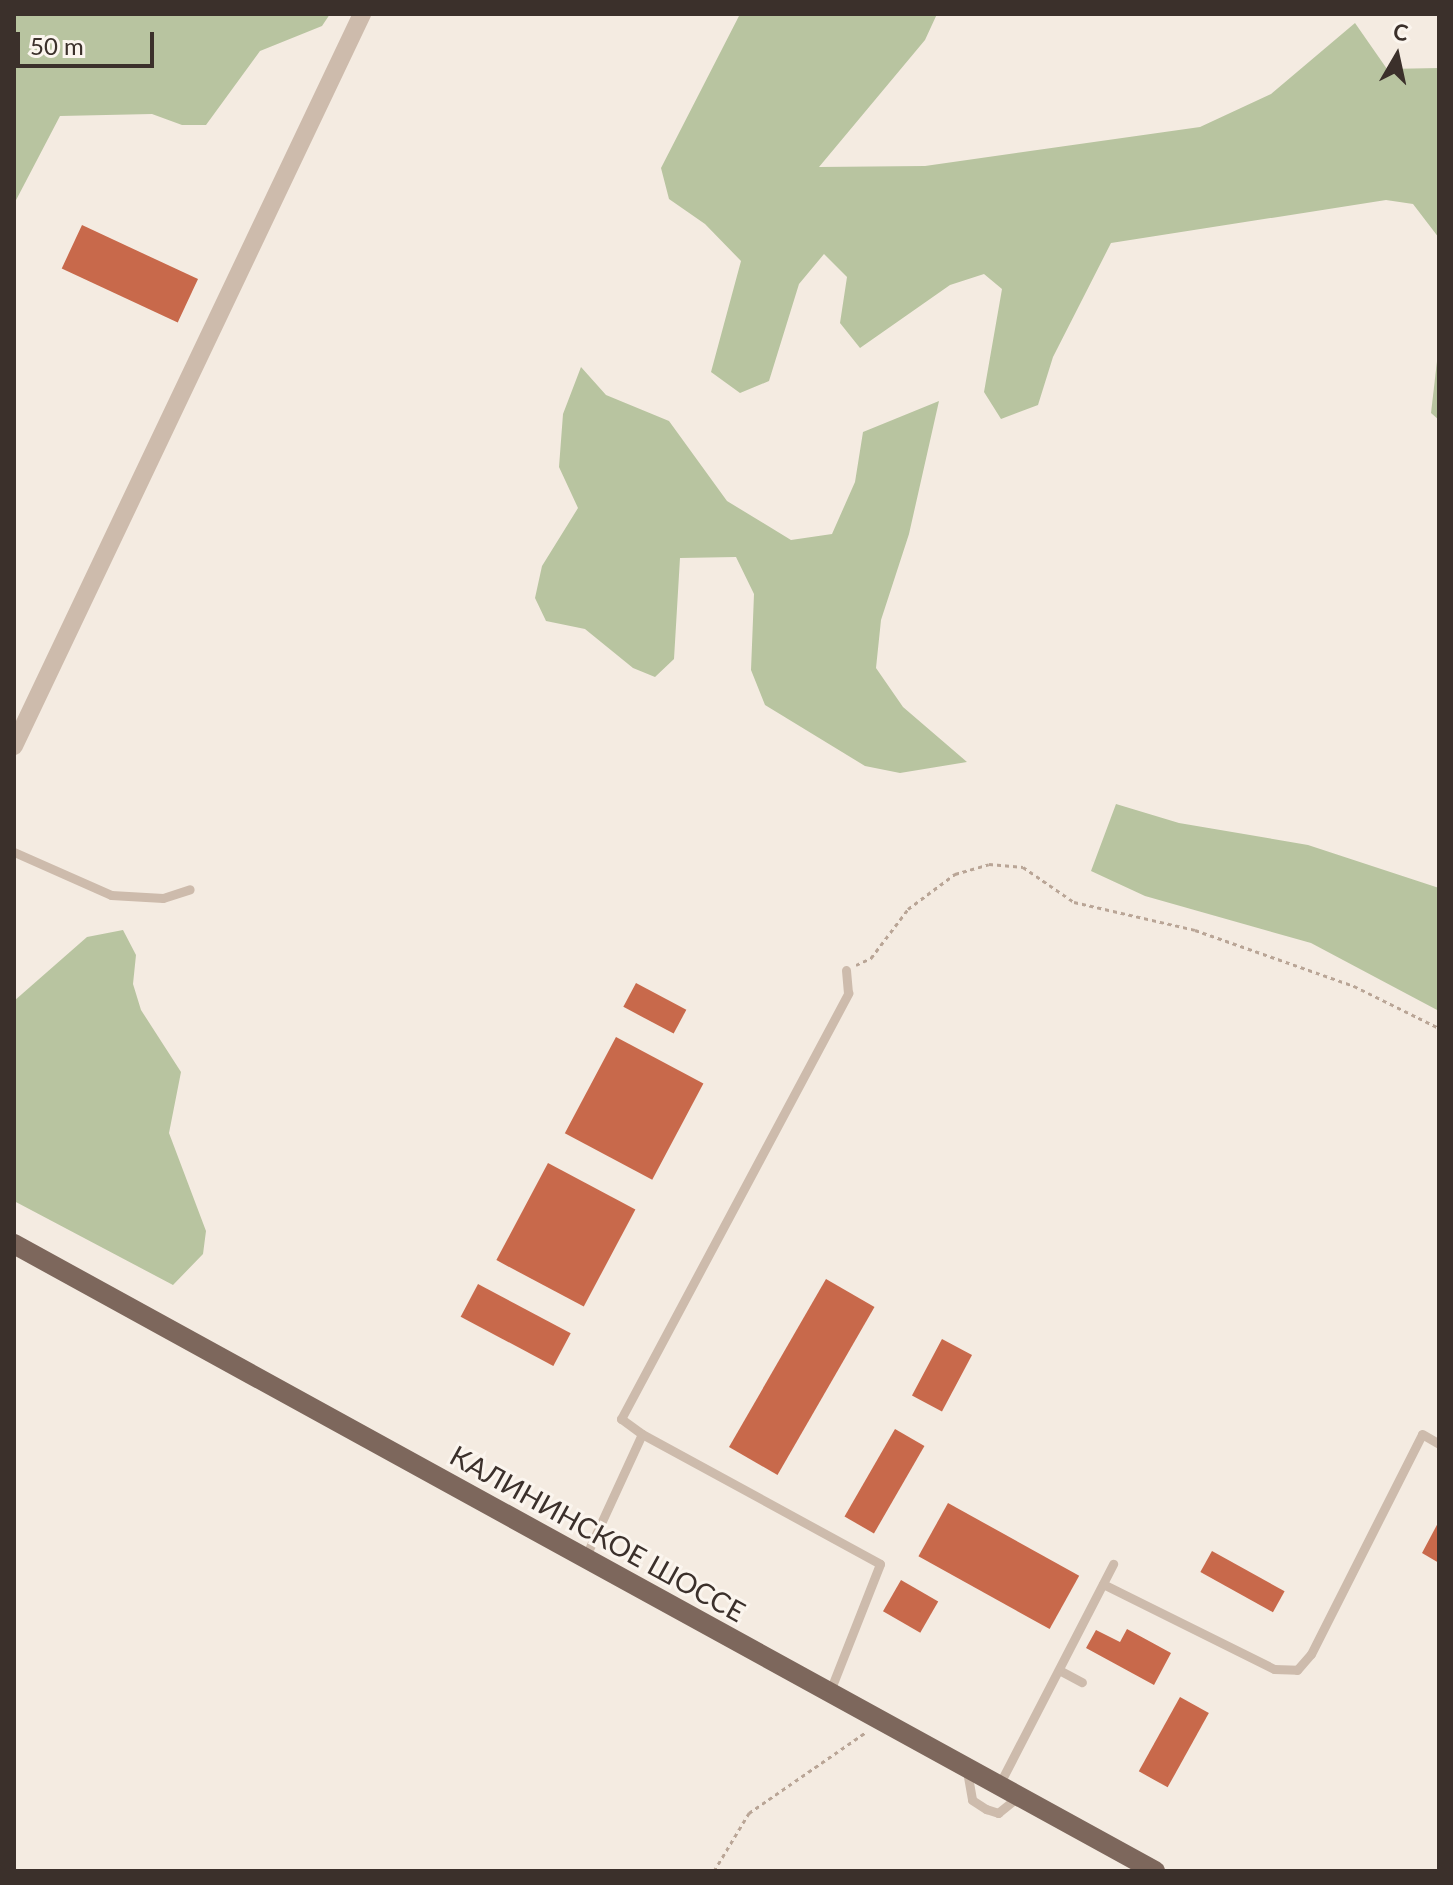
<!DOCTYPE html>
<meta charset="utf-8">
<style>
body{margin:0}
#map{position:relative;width:1453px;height:1885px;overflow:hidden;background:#f4ebe1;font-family:Lato,sans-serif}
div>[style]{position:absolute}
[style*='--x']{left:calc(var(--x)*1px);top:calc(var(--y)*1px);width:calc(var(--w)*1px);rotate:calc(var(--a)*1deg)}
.green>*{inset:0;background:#b8c4a0}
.building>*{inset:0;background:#c8694b;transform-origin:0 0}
.path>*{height:3px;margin-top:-1.5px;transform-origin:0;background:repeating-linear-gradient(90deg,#b9a596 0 4px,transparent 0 8px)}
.service>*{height:9px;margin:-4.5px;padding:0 4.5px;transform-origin:4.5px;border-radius:4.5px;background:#cdbbac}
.minor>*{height:18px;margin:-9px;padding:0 9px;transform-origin:9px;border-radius:9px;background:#cdbbac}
.primary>*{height:20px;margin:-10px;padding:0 10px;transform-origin:10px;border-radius:10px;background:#7d675c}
span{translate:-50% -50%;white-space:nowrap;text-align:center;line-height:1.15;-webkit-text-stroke:6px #fbf5ee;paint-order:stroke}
.street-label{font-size:28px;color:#3b302b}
.frame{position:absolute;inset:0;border:16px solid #3b302b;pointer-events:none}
.north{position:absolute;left:1357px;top:16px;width:80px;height:80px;-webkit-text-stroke:6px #fbf5ee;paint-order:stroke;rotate:9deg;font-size:22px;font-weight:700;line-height:32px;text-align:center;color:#3b302b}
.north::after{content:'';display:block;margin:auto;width:28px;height:36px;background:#3b302b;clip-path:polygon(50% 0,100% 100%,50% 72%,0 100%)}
.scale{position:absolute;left:16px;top:32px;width:138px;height:36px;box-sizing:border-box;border:4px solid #3b302b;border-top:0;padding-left:10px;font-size:24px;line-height:28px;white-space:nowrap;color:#3b302b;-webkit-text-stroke:6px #fbf5ee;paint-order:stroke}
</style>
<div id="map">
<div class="green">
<i style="clip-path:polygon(14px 14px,330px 14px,322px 26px,260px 51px,206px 125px,182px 125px,152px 114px,60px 116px,14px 204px)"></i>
<i style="clip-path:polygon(740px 14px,937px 14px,925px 40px,819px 167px,925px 166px,1200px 127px,1271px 94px,1355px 23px,1387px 69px,1439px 68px,1439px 238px,1413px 204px,1386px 200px,1111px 243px,1053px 357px,1038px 405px,1001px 419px,984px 392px,1002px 289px,984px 274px,950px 285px,860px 348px,840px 323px,847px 277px,824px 254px,799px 284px,769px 381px,740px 393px,711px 372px,741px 261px,705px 224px,669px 199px,661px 168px)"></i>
<i style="clip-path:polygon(1439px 344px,1439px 420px,1431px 413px)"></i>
<i style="clip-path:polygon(581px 367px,606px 395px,669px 421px,727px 501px,791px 540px,832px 534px,855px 482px,863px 432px,939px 401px,909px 534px,881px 620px,876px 668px,903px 707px,967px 762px,900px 773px,865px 766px,765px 705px,751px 670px,754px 594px,736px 557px,680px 558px,674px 659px,655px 677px,633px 668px,585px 629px,546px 621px,535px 598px,542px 566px,578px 508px,559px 467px,563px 414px)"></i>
<i style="clip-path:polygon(1116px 804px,1179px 823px,1308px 845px,1439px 888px,1439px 1011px,1311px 943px,1145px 896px,1091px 871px)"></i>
<i style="clip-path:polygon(123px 930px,136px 955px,133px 984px,141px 1010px,181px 1072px,169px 1133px,206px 1231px,203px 1254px,173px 1285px,14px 1201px,14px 1001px,87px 937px)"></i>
</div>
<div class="building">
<i style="left:82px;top:225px;width:128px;height:48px;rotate:25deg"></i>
<i style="left:636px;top:983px;width:57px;height:27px;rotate:28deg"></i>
<i style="left:616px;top:1037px;width:99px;height:109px;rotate:28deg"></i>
<i style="left:548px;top:1163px;width:99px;height:110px;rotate:28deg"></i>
<i style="left:826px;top:1279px;width:56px;height:194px;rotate:30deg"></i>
<i style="left:478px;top:1284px;width:105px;height:37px;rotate:28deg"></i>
<i style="left:942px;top:1339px;width:34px;height:64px;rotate:28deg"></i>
<i style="left:895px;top:1429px;width:34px;height:101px;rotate:30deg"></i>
<i style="left:948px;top:1503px;width:150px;height:61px;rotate:29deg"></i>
<i style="clip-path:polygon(1439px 1521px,1439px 1563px,1422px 1553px)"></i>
<i style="left:1212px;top:1551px;width:83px;height:24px;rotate:29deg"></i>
<i style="left:901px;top:1580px;width:43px;height:36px;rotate:30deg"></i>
<i style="clip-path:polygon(1127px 1629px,1171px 1653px,1154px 1685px,1086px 1648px,1096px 1630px,1120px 1642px)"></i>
<i style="left:1180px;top:1697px;width:33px;height:85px;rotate:29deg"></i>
</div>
<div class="path">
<i style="--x:856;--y:965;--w:17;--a:-25"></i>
<i style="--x:871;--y:958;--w:61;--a:-52.9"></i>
<i style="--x:908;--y:909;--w:59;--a:-36.7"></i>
<i style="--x:955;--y:874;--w:35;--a:-16"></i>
<i style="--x:989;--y:864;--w:34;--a:5"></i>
<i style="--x:1023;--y:867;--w:62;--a:34.5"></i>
<i style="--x:1074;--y:902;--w:124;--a:13"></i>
<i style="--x:1195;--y:930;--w:169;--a:19.4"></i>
<i style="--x:1354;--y:986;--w:95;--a:26.3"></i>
<i style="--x:714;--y:1871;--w:68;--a:-58.9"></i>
<i style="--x:749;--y:1813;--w:142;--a:-34.7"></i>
</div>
<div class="service">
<i style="--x:14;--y:852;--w:106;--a:23.9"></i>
<i style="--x:111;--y:895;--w:52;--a:3.3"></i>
<i style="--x:163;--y:898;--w:28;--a:-18"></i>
<i style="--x:642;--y:1434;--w:26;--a:-144"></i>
<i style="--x:621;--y:1419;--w:483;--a:-61.9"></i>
<i style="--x:848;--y:993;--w:23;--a:-95"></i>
<i style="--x:585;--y:1558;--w:136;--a:-65.3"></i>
<i style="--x:642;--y:1434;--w:271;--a:28.6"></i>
<i style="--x:880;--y:1564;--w:136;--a:111.5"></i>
<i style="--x:1103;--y:1584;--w:191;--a:26.4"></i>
<i style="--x:1274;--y:1669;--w:23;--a:2"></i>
<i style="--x:1297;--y:1670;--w:21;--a:-49"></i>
<i style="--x:1311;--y:1654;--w:246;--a:-63.2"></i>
<i style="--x:1422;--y:1434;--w:20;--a:30"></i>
<i style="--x:1059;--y:1670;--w:26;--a:28"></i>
<i style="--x:967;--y:1771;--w:29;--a:80"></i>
<i style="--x:972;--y:1800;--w:17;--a:33"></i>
<i style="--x:986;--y:1809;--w:13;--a:18"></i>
<i style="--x:998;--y:1813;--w:26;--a:-39"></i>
<i style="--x:999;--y:1785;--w:249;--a:-62.7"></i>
</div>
<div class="minor">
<i style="--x:14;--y:746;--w:811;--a:-64.57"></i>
</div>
<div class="primary">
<i style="--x:14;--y:1244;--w:1302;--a:28.79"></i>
</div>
<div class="street-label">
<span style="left:598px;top:1533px;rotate:29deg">КАЛИНИНСКОЕ ШОССЕ</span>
</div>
<div class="frame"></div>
<div class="north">С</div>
<div class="scale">50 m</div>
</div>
